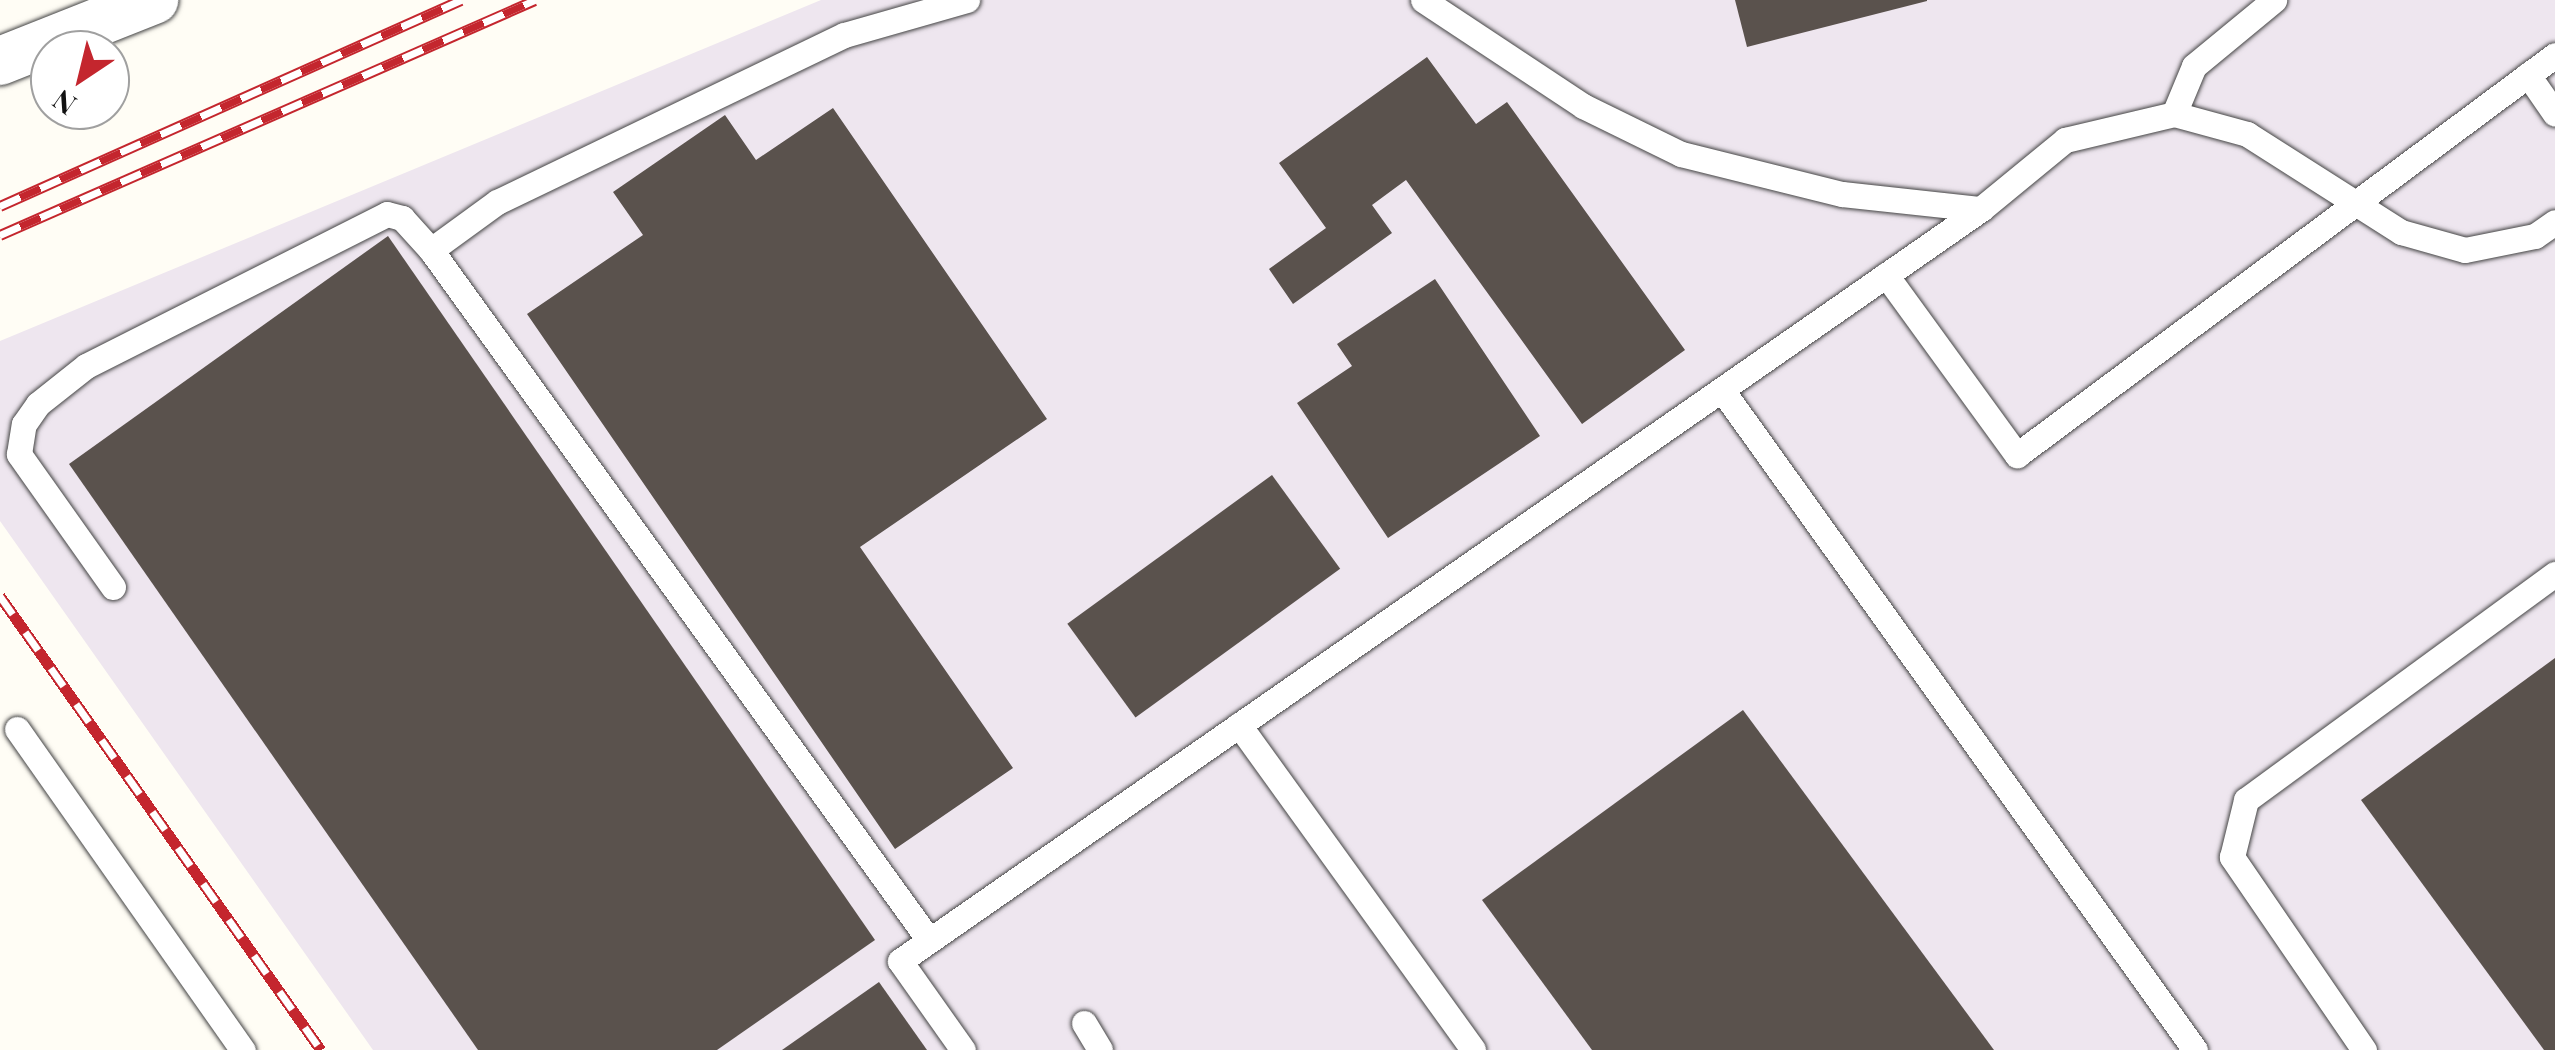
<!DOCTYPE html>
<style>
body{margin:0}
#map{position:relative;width:2555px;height:1050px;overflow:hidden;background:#fffdf5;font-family:"Playfair Display",serif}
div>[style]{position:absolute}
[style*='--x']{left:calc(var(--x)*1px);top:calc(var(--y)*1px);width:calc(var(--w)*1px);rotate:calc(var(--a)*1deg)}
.industrial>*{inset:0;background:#eee6ef}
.building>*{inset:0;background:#5a524d;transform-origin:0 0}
.roads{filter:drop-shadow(0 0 2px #444) drop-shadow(0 0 2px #444)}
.service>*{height:25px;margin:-12.5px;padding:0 12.5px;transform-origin:12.5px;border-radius:12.5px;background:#fff}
.minor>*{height:48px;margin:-24px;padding:0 24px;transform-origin:24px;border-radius:24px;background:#fff}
.rail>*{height:11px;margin-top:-5.5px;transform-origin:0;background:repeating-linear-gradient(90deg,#fff 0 22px,#c4262e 0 44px);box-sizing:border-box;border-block:2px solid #c4262e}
span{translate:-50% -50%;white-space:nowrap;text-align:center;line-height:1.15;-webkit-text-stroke:10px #fff;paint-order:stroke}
.north{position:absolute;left:30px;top:30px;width:100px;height:100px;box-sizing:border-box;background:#fff;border:2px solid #a0a0a0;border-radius:50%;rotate:215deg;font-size:28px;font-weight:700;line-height:40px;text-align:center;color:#111}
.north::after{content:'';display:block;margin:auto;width:35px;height:45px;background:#c4262e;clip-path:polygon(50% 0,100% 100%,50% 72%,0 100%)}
</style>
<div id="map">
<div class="industrial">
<i style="clip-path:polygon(821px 0,2555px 0,2555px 1050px,373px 1050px,0 521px,0 341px)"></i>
</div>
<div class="building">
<i style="clip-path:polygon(1735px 0,1927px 0,1927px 1px,1747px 47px)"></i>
<i style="clip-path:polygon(1427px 57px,1476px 124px,1507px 102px,1685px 350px,1582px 424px,1406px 180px,1372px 205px,1392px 233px,1293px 304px,1269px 269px,1326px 228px,1279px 163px)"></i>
<i style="clip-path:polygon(833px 108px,1047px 419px,860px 547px,1013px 768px,895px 849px,527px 314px,643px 235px,613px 192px,725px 115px,756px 160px)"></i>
<i style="clip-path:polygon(388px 236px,875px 940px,717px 1050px,478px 1050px,69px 464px)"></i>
<i style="clip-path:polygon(1435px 279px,1540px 436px,1388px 538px,1297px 403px,1352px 366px,1337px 344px)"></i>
<i style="left:1272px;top:475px;width:116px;height:253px;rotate:54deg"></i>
<i style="clip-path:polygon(2555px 658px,2555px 1050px,2544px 1050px,2361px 800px)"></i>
<i style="clip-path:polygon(1743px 710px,1994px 1050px,1592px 1050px,1482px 900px)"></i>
<i style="clip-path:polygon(879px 982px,927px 1050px,782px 1050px)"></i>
</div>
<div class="roads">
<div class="service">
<i style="--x:1423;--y:0;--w:192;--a:33.5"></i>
<i style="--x:1583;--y:106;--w:109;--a:26.1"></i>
<i style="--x:1681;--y:154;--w:166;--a:14"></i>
<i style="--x:1842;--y:194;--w:140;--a:6.2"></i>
<i style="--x:2528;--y:75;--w:47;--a:55.3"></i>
<i style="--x:2174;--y:114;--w:52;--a:-67.4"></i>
<i style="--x:2194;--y:66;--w:104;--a:-39.5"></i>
<i style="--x:1886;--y:275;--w:223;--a:54"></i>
<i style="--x:2017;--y:455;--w:670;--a:-36.63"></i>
<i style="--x:1722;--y:390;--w:812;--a:54.37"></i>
<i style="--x:113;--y:587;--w:163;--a:-125.3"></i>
<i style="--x:19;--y:454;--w:30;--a:-81"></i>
<i style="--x:24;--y:424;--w:24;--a:-55"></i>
<i style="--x:38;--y:404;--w:61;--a:-38.4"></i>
<i style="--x:86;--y:366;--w:337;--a:-26.8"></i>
<i style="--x:387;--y:214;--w:16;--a:15"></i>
<i style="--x:402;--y:218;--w:43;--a:47.8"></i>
<i style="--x:1239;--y:725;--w:400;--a:54.2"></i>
<i style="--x:17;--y:729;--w:393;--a:54.9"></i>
<i style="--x:929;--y:940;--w:851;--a:-125.82"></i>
<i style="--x:431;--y:250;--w:82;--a:-36"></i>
<i style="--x:497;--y:202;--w:385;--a:-25.7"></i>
<i style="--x:844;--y:35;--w:128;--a:-15.9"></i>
<i style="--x:1084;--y:1023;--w:31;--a:59"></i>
<i style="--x:963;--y:1050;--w:109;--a:-125.3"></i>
<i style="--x:900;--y:961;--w:1317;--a:-34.82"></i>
<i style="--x:1981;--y:209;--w:109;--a:-39.4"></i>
<i style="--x:2065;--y:140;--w:112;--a:-13.4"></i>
<i style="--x:2174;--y:114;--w:76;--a:15.3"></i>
<i style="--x:2247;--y:134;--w:183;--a:32.5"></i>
<i style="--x:2401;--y:232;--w:66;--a:15.7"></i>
<i style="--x:2465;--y:250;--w:71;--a:-11.3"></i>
<i style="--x:2535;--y:236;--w:24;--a:-35"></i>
<i style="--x:2364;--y:1050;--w:234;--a:-124.4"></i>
<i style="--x:2232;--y:857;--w:59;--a:-76.2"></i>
<i style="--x:2246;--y:800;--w:383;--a:-36.2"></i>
</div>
<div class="minor">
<i style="--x:0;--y:61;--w:166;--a:-21.6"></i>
</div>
</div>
<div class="rail">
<i style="--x:0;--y:206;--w:505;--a:-24.08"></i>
<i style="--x:0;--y:235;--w:584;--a:-23.71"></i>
<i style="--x:0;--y:596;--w:556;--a:54.74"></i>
</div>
<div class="north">N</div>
</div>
